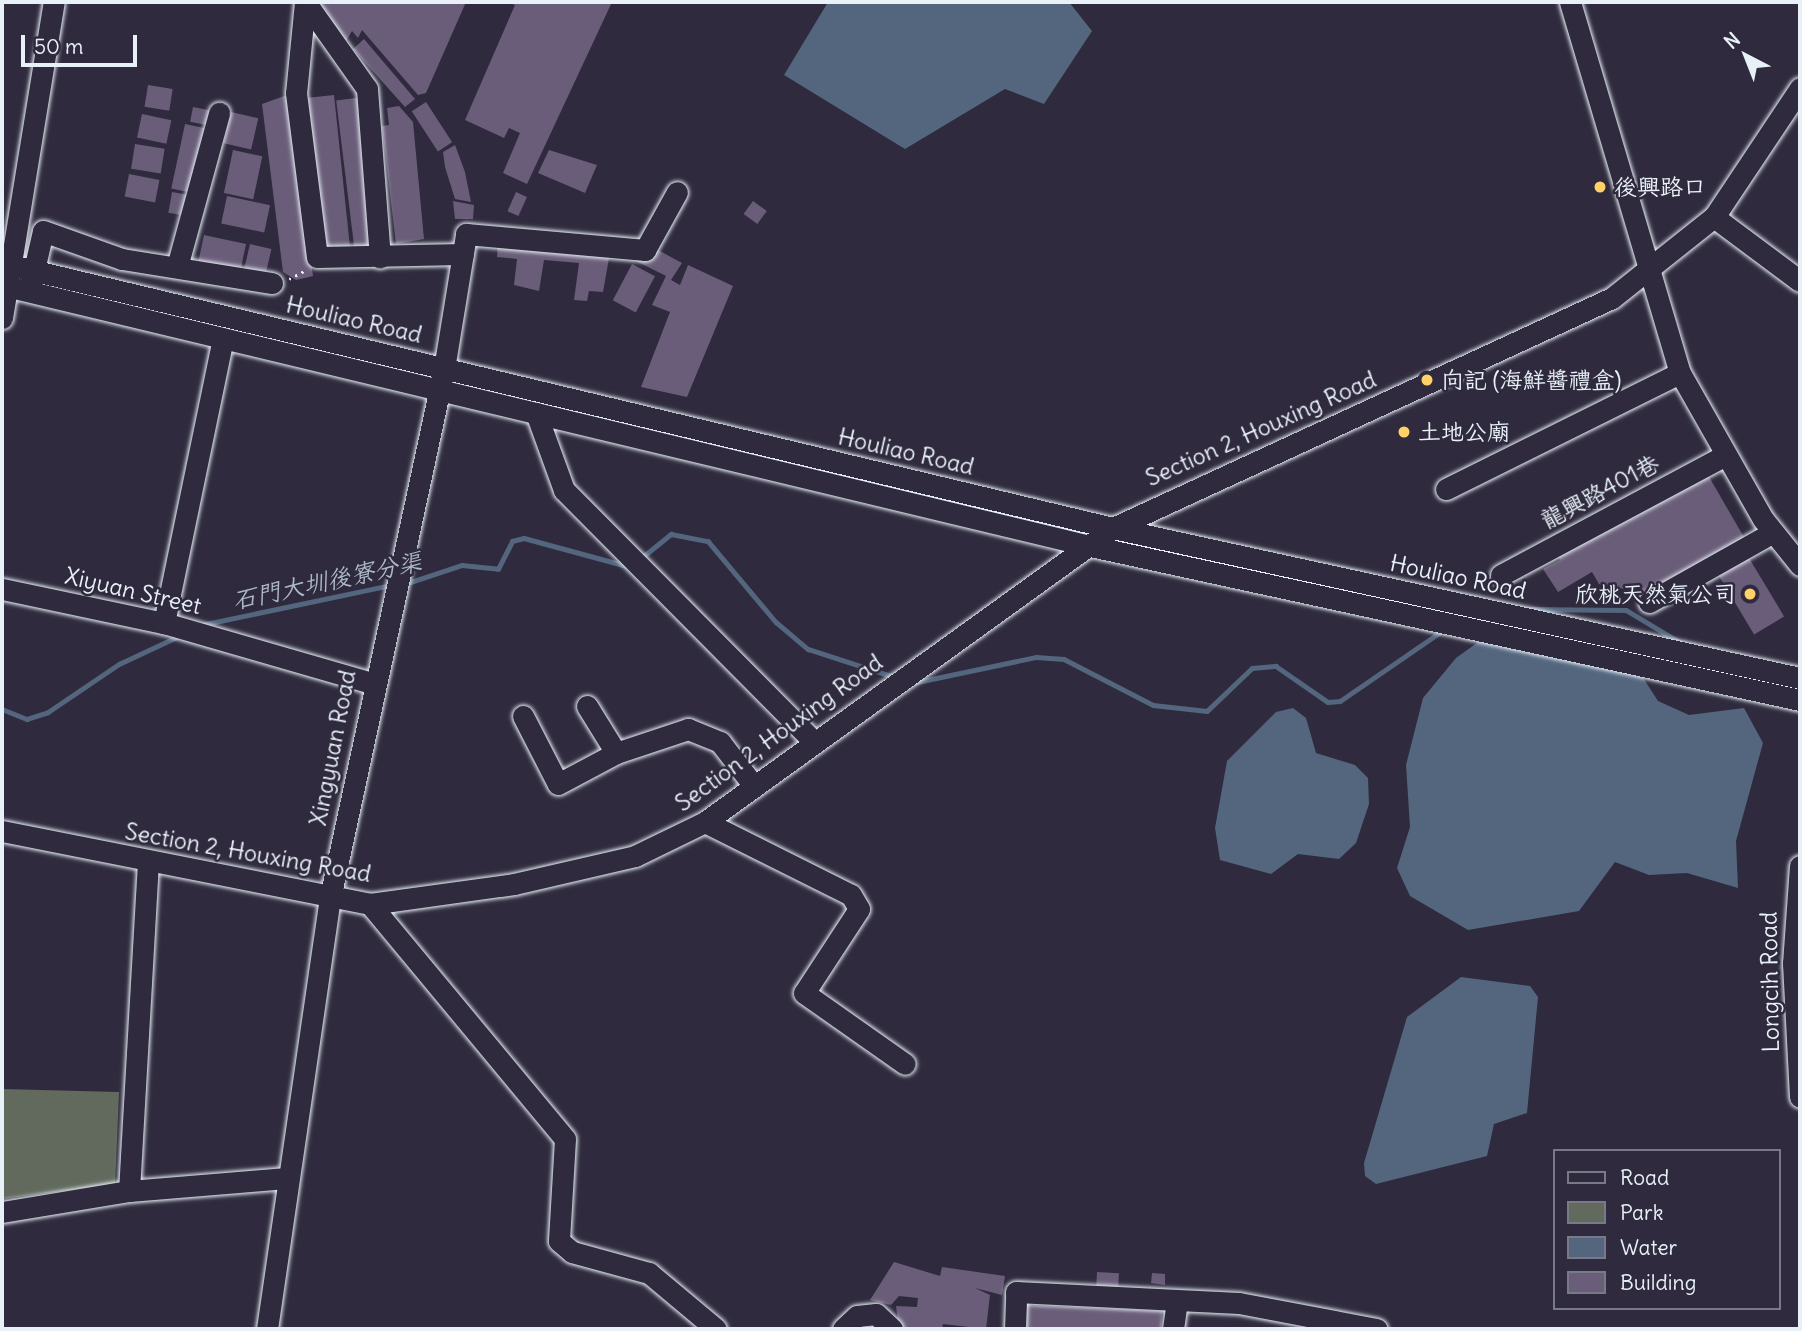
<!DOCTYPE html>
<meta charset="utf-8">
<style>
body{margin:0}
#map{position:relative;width:1802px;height:1331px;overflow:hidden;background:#2f2a3d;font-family:Delius,"LXGW WenKai TC",sans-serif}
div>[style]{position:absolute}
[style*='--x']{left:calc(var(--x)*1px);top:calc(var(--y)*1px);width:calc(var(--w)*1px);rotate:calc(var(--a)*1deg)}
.green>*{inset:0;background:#626a5e}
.water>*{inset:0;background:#53667e}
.stream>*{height:4.5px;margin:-2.25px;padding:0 2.25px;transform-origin:2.25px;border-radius:2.25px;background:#53667e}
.building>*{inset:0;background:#6a5d79;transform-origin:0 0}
.path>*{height:2.5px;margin-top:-1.25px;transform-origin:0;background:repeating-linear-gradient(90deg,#e8f1f8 0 2px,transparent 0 7px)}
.roads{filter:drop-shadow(0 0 2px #e8f1f8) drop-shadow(0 0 2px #e8f1f8)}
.minor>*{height:21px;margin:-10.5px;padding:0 10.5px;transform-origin:10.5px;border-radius:10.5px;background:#2f2a3d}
.dots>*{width:19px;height:19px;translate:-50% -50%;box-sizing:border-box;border:4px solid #2f2a3d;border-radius:50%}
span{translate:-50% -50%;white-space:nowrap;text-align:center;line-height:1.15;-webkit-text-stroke:5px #2f2a3d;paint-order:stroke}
.poi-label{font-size:23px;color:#e8f1f8}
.left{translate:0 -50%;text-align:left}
.right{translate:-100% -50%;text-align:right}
.street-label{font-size:23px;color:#e8f1f8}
.water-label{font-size:24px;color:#acb9c7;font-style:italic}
.frame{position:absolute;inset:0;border:4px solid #e8f1f8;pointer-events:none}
.legend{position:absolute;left:1553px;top:1149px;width:228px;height:161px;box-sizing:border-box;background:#2f2a3d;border:2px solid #797a88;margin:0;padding:9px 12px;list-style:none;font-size:21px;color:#e8f1f8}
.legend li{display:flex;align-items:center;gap:14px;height:35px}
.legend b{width:35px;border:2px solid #797a88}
.north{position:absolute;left:1711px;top:21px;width:70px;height:70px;-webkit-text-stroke:5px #2f2a3d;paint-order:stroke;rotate:318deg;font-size:19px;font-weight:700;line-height:28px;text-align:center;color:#e8f1f8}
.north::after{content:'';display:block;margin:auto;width:24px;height:32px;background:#e8f1f8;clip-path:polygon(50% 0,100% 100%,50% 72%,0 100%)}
.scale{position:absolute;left:21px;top:35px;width:116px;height:32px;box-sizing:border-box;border:4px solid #e8f1f8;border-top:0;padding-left:9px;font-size:21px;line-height:24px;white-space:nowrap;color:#e8f1f8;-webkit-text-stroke:5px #2f2a3d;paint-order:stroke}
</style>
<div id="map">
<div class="green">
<i style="clip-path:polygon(2px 1089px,119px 1092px,115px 1184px,2px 1199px)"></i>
</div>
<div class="water">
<i style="clip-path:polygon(828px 2px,1069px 2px,1092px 31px,1044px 104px,1005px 89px,905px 149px,784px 75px)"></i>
<i style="clip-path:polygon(1557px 620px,1635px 645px,1640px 673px,1658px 701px,1689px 715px,1744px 708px,1763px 743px,1736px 841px,1738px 888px,1687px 873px,1649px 875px,1615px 862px,1579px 911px,1468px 930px,1410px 896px,1397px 868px,1410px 827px,1406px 765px,1423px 698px,1456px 658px,1481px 640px,1525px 636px)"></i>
<i style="clip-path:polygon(1293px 708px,1306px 718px,1316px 753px,1355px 765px,1368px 778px,1369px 804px,1356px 843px,1339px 859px,1298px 854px,1271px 874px,1220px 860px,1215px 828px,1227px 761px,1276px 712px)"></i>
<i style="clip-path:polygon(1461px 977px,1530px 986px,1538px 997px,1527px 1113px,1494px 1124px,1487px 1156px,1376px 1184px,1365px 1176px,1364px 1163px,1407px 1017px)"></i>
</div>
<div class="stream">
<i style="--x:640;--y:559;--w:40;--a:-39"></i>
<i style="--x:671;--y:534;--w:38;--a:11"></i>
<i style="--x:708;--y:541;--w:106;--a:50"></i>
<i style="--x:776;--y:622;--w:42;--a:40.2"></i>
<i style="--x:808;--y:649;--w:90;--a:18"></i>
<i style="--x:402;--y:585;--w:63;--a:-18.4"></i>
<i style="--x:462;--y:565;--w:36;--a:6"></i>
<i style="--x:498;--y:569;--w:31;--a:-63"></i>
<i style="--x:512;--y:541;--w:12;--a:-14"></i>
<i style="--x:524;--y:538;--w:111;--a:15.2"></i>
<i style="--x:1521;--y:609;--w:105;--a:0.5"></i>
<i style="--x:1626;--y:610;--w:64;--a:31"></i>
<i style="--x:201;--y:625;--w:193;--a:-11.9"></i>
<i style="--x:908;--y:684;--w:131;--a:-11.9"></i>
<i style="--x:1036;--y:657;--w:28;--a:4"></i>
<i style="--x:1064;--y:659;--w:100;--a:27.3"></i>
<i style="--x:1153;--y:705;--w:54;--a:6.3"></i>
<i style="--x:1207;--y:711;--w:62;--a:-43.7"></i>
<i style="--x:1252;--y:668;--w:24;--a:-5"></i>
<i style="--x:1276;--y:666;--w:63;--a:34.7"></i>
<i style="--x:1328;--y:702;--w:12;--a:-5"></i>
<i style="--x:1340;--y:701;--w:124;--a:-34.5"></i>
<i style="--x:2;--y:709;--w:27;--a:22"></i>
<i style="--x:27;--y:719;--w:22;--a:-18"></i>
<i style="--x:48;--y:712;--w:86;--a:-34.1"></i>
<i style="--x:119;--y:664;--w:68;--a:-25.1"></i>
</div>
<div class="building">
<i style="clip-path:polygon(312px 2px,466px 2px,426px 93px,418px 95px,362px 30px,358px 38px,352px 31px,346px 41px)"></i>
<i style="clip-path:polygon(507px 2px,612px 2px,527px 184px,503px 173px,520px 133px,509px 128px,504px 138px,465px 120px,515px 5px)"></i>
<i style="clip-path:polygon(364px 39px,415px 99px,405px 107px,353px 49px)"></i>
<i style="left:148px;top:85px;width:25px;height:22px;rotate:9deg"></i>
<i style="clip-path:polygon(287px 95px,313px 276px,296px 280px,283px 272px,262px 104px)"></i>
<i style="left:334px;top:95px;width:155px;height:26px;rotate:84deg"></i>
<i style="left:364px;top:97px;width:150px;height:28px;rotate:83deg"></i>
<i style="left:426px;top:102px;width:48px;height:17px;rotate:57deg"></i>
<i style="clip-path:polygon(399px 106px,413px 122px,424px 239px,396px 244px,382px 126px,389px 125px,387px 108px)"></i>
<i style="left:193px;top:107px;width:26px;height:15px;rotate:11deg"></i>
<i style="left:231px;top:112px;width:28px;height:32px;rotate:13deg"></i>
<i style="left:142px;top:114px;width:30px;height:24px;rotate:12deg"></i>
<i style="left:185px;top:124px;width:29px;height:66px;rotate:12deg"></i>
<i style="left:135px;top:144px;width:30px;height:25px;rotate:9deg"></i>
<i style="clip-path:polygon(455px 145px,465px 172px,471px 202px,455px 199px,445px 167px,443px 152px)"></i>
<i style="left:233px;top:150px;width:30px;height:44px;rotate:12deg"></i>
<i style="clip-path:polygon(549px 150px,597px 165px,585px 193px,538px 173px)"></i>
<i style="left:129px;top:174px;width:31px;height:23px;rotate:11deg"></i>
<i style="left:172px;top:192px;width:27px;height:21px;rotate:10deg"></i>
<i style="left:516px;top:192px;width:12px;height:21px;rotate:24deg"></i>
<i style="left:227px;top:196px;width:44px;height:28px;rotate:12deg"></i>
<i style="clip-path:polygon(453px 201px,474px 205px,473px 219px,455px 219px)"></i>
<i style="left:753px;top:201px;width:17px;height:16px;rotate:36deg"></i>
<i style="left:204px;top:235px;width:43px;height:27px;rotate:12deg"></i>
<i style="clip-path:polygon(498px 242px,616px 254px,609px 258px,603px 292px,589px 291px,587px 301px,574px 300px,579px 263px,544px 260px,539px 291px,514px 285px,517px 259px,497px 257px)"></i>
<i style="left:250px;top:244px;width:22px;height:26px;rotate:13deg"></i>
<i style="clip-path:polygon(658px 250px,682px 263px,671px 280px,680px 285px,688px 265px,733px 286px,687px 397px,641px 387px,670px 312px,652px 305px,666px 276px,634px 260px,638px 253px)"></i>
<i style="left:632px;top:264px;width:26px;height:41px;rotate:28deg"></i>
<i style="left:1405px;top:423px;width:11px;height:13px;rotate:41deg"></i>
<i style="clip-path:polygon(1708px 475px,1745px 539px,1650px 594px,1599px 584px,1592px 572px,1558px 592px,1543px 569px,1560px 560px,1555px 552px)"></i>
<i style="left:1746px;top:553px;width:74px;height:35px;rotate:59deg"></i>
<i style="clip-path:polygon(894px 1262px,940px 1276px,942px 1267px,1005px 1276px,1002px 1295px,975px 1288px,990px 1295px,986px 1329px,943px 1324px,942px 1329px,899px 1329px,896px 1306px,917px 1307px,918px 1298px,899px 1296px,891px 1305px,870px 1300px)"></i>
<i style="left:1097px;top:1272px;width:22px;height:14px;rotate:3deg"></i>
<i style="clip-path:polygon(1152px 1273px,1165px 1274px,1165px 1285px,1151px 1283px)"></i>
<i style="clip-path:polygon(1018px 1305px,1162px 1311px,1161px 1329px,1017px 1329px)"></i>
</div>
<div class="path">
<i style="--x:289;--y:279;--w:17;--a:-28"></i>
</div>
<div class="roads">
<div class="minor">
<i style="--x:305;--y:2;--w:91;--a:95.6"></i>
<i style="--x:296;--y:93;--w:165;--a:82.7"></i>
<i style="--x:317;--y:257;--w:146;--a:-1.2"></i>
<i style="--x:1570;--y:2;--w:387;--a:73.5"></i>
<i style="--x:1680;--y:373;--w:168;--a:60.4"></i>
<i style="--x:1763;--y:519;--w:59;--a:51.2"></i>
<i style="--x:309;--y:7;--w:100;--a:54.7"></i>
<i style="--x:367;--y:89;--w:169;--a:85.6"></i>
<i style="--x:1714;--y:217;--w:107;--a:36.7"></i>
<i style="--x:2;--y:263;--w:1142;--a:13.42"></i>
<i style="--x:1113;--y:528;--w:703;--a:12.32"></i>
<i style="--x:177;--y:267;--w:160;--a:-74.7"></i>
<i style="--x:31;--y:283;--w:53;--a:-77"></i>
<i style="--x:43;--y:231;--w:84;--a:19.5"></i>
<i style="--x:122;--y:259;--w:152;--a:9.1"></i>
<i style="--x:2;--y:285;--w:1115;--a:13.49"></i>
<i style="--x:1086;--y:545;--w:731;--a:12.25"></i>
<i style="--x:2;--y:318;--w:320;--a:-80.7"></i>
<i style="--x:536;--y:413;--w:82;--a:70"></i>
<i style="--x:564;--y:490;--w:356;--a:45.2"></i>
<i style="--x:1446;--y:489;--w:261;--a:-26.4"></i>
<i style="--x:1501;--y:575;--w:253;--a:-28.1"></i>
<i style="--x:2;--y:589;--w:166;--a:11.9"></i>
<i style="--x:164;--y:623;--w:216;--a:16.1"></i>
<i style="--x:1649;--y:602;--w:142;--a:-29.4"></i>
<i style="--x:164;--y:623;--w:290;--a:-78.3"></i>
<i style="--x:587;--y:706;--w:55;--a:58.3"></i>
<i style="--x:523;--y:716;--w:76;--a:62.8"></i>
<i style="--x:558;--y:784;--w:66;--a:-28.1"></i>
<i style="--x:616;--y:753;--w:76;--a:-18.4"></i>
<i style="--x:688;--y:729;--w:35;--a:22"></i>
<i style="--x:720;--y:742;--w:56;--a:52.3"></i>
<i style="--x:705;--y:822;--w:163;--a:26.6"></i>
<i style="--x:851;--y:895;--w:16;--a:60"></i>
<i style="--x:859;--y:909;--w:100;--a:123.2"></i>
<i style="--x:804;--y:993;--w:123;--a:35.1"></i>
<i style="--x:2;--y:831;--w:375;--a:11.2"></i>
<i style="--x:370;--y:904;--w:145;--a:-7.9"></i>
<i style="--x:514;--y:884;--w:124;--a:-13"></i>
<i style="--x:635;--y:856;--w:78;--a:-25.9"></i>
<i style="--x:705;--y:822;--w:503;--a:-35.78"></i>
<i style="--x:1113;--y:528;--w:549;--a:-24.75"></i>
<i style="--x:1612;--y:298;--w:130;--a:-38.5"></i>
<i style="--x:1714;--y:217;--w:155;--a:-56.3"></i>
<i style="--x:1800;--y:866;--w:97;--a:94.1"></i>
<i style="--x:1793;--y:963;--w:134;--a:87"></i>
<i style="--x:370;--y:904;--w:305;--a:50.3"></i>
<i style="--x:565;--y:1139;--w:102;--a:93.4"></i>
<i style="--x:559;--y:1241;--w:17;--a:40"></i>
<i style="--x:572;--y:1252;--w:80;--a:15.3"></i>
<i style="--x:649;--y:1273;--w:87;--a:39.9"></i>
<i style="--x:129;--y:1191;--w:329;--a:-86.7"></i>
<i style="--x:2;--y:1212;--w:129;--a:-9.4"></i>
<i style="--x:129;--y:1191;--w:158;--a:-4.7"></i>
<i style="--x:267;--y:1329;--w:436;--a:-81.7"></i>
<i style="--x:330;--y:898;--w:541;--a:-77.84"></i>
<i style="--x:444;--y:369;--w:137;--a:-80.7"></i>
<i style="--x:466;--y:234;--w:180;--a:5.1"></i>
<i style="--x:645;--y:250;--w:66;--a:-61.1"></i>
<i style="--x:843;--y:1329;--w:19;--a:-43"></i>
<i style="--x:857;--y:1316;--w:19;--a:-6"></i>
<i style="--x:876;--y:1314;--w:22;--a:43"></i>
<i style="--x:1015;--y:1329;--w:37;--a:-88"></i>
<i style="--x:1016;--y:1292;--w:223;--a:2.8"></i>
<i style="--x:1239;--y:1303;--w:140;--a:10.7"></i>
<i style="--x:1173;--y:1329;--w:27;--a:-82"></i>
</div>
</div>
<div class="dots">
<i style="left:1600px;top:187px;background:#ffd166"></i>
<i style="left:1427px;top:380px;background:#ffd166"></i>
<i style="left:1404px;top:432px;background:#ffd166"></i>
<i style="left:1750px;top:594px;background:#ffd166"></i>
</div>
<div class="poi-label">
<span class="left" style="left:1614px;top:187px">後興路口</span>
<span class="left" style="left:1441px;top:380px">向記 (海鮮醬禮盒)</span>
<span class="left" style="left:1418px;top:432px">土地公廟</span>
<span class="right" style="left:1736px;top:594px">欣桃天然氣公司</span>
</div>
<div class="street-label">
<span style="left:354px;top:320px;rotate:13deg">Houliao Road</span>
<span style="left:1261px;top:429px;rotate:-24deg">Section 2, Houxing Road</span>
<span style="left:906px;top:452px;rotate:13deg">Houliao Road</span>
<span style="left:1600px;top:492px;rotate:-28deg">龍興路401巷</span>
<span style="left:1458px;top:577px;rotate:12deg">Houliao Road</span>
<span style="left:133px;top:591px;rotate:13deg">Xiyuan Street</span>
<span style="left:779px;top:733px;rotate:-36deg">Section 2, Houxing Road</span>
<span style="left:333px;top:748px;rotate:-79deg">Xingyuan Road</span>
<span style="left:248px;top:853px;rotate:10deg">Section 2, Houxing Road</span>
<span style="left:1770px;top:982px;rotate:-91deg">Longcih Road</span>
</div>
<div class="water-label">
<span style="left:327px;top:581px;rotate:-12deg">石門大圳後寮分渠</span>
</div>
<div class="frame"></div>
<ul class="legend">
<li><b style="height:9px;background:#2f2a3d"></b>Road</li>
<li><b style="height:19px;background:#626a5e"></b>Park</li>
<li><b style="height:19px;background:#53667e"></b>Water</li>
<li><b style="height:19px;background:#6a5d79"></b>Building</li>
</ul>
<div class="north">N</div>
<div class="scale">50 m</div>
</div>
